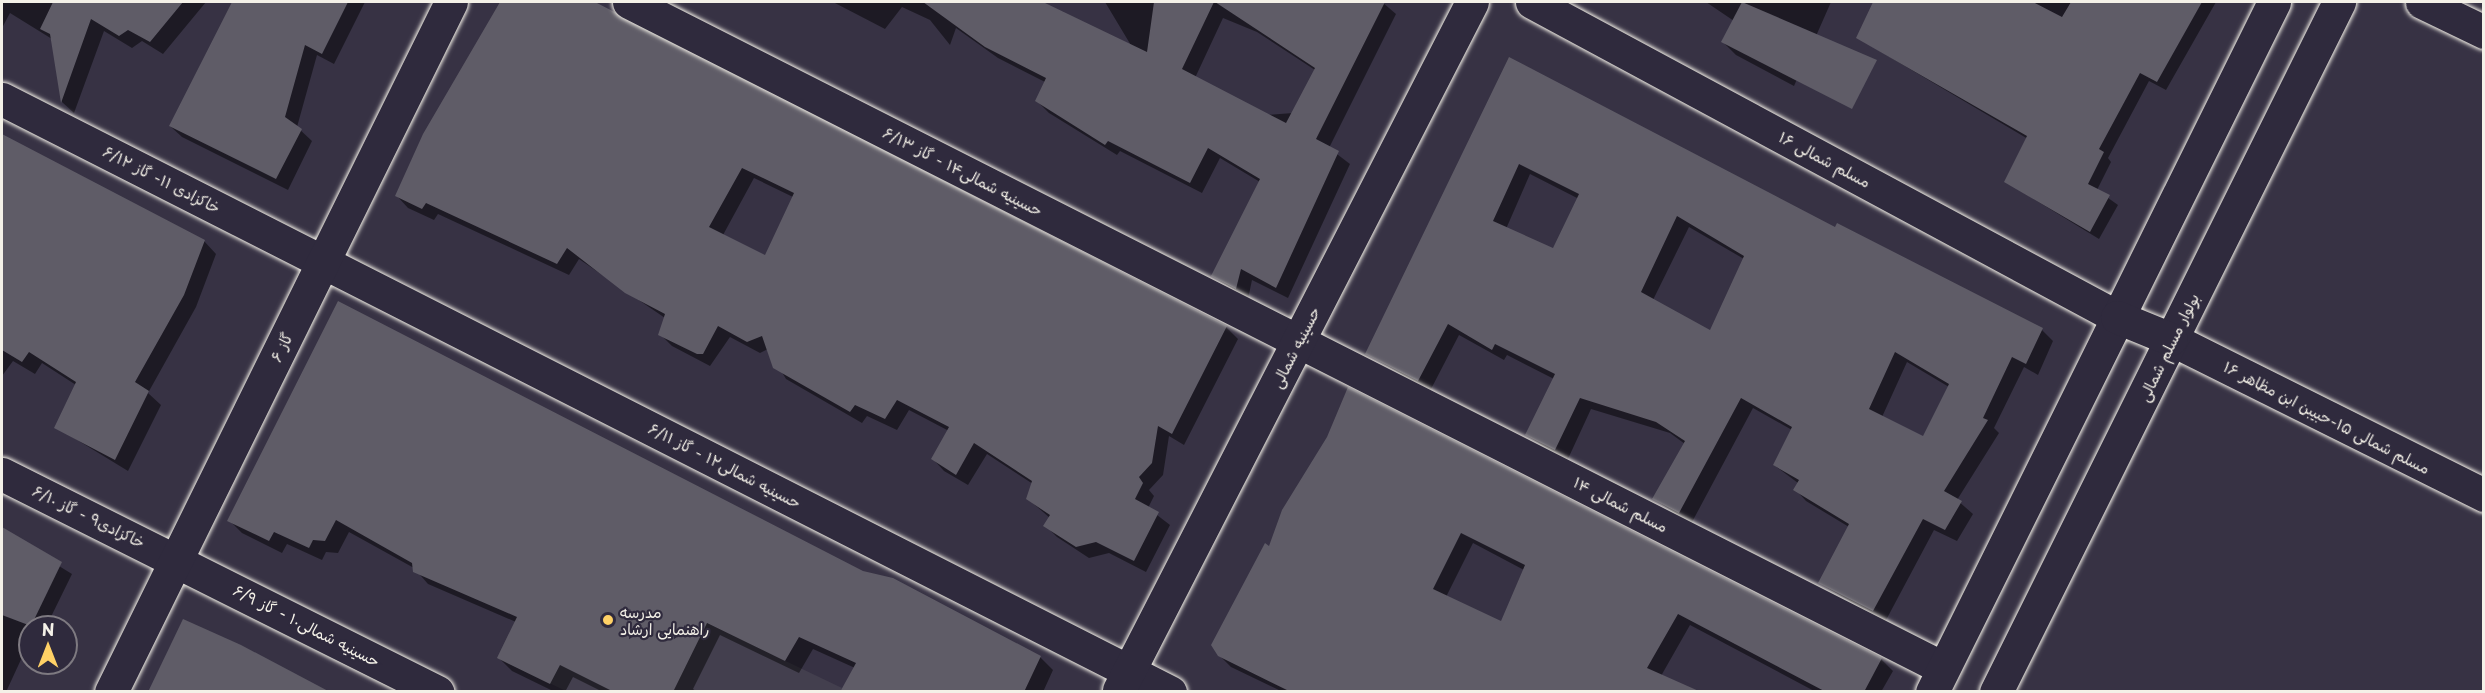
<!DOCTYPE html>
<meta charset="utf-8">
<style>
body{margin:0}
#map{position:relative;width:2485px;height:693px;overflow:hidden;background:#373244;font-family:"Playpen Sans","Playpen Sans Arabic",sans-serif}
div>[style]{position:absolute}
[style*='--x']{left:calc(var(--x)*1px);top:calc(var(--y)*1px);width:calc(var(--w)*1px);rotate:calc(var(--a)*1deg)}
.built>*{inset:0;background:#433f4e}
.shadow>*{inset:0;background:#0007}
.building>*{inset:0;background:#5f5c67}
.roads{filter:drop-shadow(0 0 2px #f4f1e8) drop-shadow(0 0 2px #f4f1e8)}
.minor>*{height:33px;margin:-16.5px;padding:0 16.5px;transform-origin:16.5px;border-radius:16.5px;background:#2f2a3d}
.major>*{height:33px;margin:-16.5px;padding:0 16.5px;transform-origin:16.5px;border-radius:16.5px;background:#2f2a3d}
.dots>*{width:16px;height:16px;translate:-50% -50%;box-sizing:border-box;border:3px solid #2f2a3d;border-radius:50%}
span{translate:-50% -50%;white-space:nowrap;text-align:center;line-height:1.15;-webkit-text-stroke:4.5px #2f2a3d;paint-order:stroke}
.street-label{font-size:15px;color:#f4f1e8}
.poi-label{font-size:15px;color:#f4f1e8}
.left{translate:0 -50%;text-align:left}
.frame{position:absolute;inset:0;border:3px solid #f4f1e8;pointer-events:none}
.north{position:absolute;left:18px;top:615px;width:60px;height:60px;box-sizing:border-box;background:#2f2a3d;border:2px solid #7e7a81;border-radius:50%;rotate:0deg;font-size:16px;font-weight:700;line-height:24px;text-align:center;color:#f4f1e8}
.north::after{content:'';display:block;margin:auto;width:21px;height:27px;background:#ffd166;clip-path:polygon(50% 0,100% 100%,50% 72%,0 100%)}
</style>
<div id="map">
<div class="built">
<i style="clip-path:polygon(550px 548px,842px 688px,840px 692px,566px 691px,497px 658px)"></i>
</div>
<div class="shadow">
<i style="clip-path:polygon(2px 2px,206px 2px,163px 54px,142px 41px,132px 48px,104px 31px,74px 113px,62px 102px,52px 39px,10px 13px,2px 28px)"></i>
<i style="clip-path:polygon(235px 2px,365px 2px,334px 64px,317px 55px,297px 127px,312px 141px,288px 190px,182px 137px,170px 126px)"></i>
<i style="clip-path:polygon(evenodd,502px 2px,519px 9px,524px 2px,588px 2px,1226px 327px,1238px 339px,1184px 445px,1169px 436px,1163px 475px,1149px 490px,1154px 496px,1148px 508px,1170px 525px,1146px 572px,1109px 553px,1089px 558px,1057px 537px,1045px 525px,1050px 518px,1028px 499px,1033px 484px,987px 454px,968px 485px,944px 471px,933px 459px,949px 431px,909px 410px,897px 430px,867px 416px,862px 423px,786px 379px,768px 349px,760px 353px,730px 337px,710px 366px,672px 346px,660px 334px,665px 318px,579px 259px,569px 275px,438px 214px,434px 220px,408px 208px,397px 196px,424px 134px,502px 2px,754px 178px,793px 197px,765px 257px,723px 235px,754px 178px)"></i>
<i style="clip-path:polygon(evenodd,833px 2px,1040px 2px,1132px 47px,1105px 2px,1382px 2px,1396px 14px,1329px 148px,1350px 164px,1288px 298px,1252px 280px,1248px 299px,1213px 276px,1260px 182px,1220px 158px,1202px 193px,1120px 151px,1117px 155px,1049px 113px,1037px 101px,1045px 82px,998px 58px,956px 28px,950px 45px,930px 20px,902px 7px,885px 29px,833px 2px,1223px 18px,1257px 32px,1315px 70px,1293px 113px,1266px 115px,1195px 78px,1223px 18px)"></i>
<i style="clip-path:polygon(1706px 2px,1831px 2px,1794px 86px,1736px 55px,1723px 42px,1734px 21px)"></i>
<i style="clip-path:polygon(1879px 2px,2216px 2px,2166px 90px,2149px 81px,2108px 158px,2111px 162px,2097px 190px,2118px 205px,2099px 239px,2006px 182px,2028px 139px,1861px 40px)"></i>
<i style="clip-path:polygon(evenodd,1510px 59px,1835px 229px,2042px 330px,2053px 341px,2038px 375px,2024px 367px,1994px 428px,1999px 433px,1957px 500px,1973px 514px,1957px 541px,1934px 530px,1885px 622px,1819px 583px,1849px 527px,1806px 501px,1795px 489px,1798px 483px,1774px 465px,1792px 430px,1753px 408px,1691px 524px,1654px 499px,1685px 444px,1670px 433px,1591px 409px,1567px 461px,1526px 435px,1554px 379px,1507px 355px,1504px 360px,1459px 335px,1430px 391px,1367px 354px,1510px 59px,1530px 174px,1579px 199px,1553px 250px,1506px 229px,1530px 174px,1510px 59px,1689px 227px,1744px 259px,1711px 332px,1653px 300px,1689px 227px,1510px 59px,1907px 362px,1949px 387px,1923px 438px,1882px 417px,1907px 362px)"></i>
<i style="clip-path:polygon(2px 138px,204px 241px,216px 254px,196px 307px,148px 393px,161px 405px,128px 471px,56px 427px,76px 385px,42px 363px,35px 374px,13px 361px,2px 376px)"></i>
<i style="clip-path:polygon(338px 303px,863px 573px,1040px 657px,1053px 670px,1043px 692px,842px 692px,855px 668px,813px 649px,799px 673px,720px 635px,693px 689px,697px 692px,603px 692px,573px 677px,565px 692px,555px 692px,512px 671px,499px 658px,516px 622px,428px 584px,414px 568px,349px 532px,338px 553px,326px 552px,322px 560px,287px 544px,282px 553px,242px 533px,229px 520px)"></i>
<i style="clip-path:polygon(evenodd,1328px 438px,1881px 659px,1893px 671px,1881px 692px,1816px 692px,1690px 625px,1661px 676px,1700px 692px,1283px 692px,1231px 667px,1219px 655px,1328px 438px,1473px 543px,1524px 570px,1502px 623px,1446px 597px,1473px 543px)"></i>
<i style="clip-path:polygon(2px 531px,72px 574px,46px 627px,30px 627px,30px 640px,6px 692px,2px 692px)"></i>
</div>
<div class="building">
<i style="clip-path:polygon(53px 2px,183px 2px,150px 42px,128px 30px,119px 36px,91px 19px,61px 103px,50px 34px,40px 29px)"></i>
<i style="clip-path:polygon(232px 2px,348px 2px,322px 54px,305px 45px,285px 117px,302px 129px,276px 179px,169px 126px)"></i>
<i style="clip-path:polygon(evenodd,500px 2px,595px 2px,1227px 326px,1172px 434px,1158px 426px,1152px 463px,1139px 477px,1143px 483px,1135px 499px,1159px 512px,1134px 561px,1096px 542px,1076px 547px,1043px 526px,1050px 515px,1026px 499px,1032px 481px,974px 443px,956px 475px,931px 459px,949px 427px,897px 400px,885px 419px,855px 405px,850px 412px,773px 368px,762px 336px,747px 342px,718px 326px,703px 354px,697px 354px,658px 335px,665px 314px,625px 293px,567px 248px,557px 264px,426px 203px,422px 209px,395px 196px,423px 134px,500px 2px,742px 168px,794px 193px,765px 255px,709px 227px,742px 168px)"></i>
<i style="clip-path:polygon(923px 2px,1043px 2px,1147px 52px,1154px 2px,1214px 2px,1182px 69px,1286px 123px,1315px 68px,1215px 2px,1385px 2px,1316px 139px,1339px 151px,1276px 288px,1241px 269px,1236px 289px,1211px 276px,1260px 179px,1208px 148px,1190px 183px,1108px 141px,1105px 145px,1035px 101px,1046px 78px,985px 47px)"></i>
<i style="clip-path:polygon(1742px 2px,1877px 60px,1852px 109px,1721px 42px)"></i>
<i style="clip-path:polygon(1873px 2px,2033px 2px,2062px 17px,2071px 2px,2202px 2px,2157px 82px,2140px 73px,2099px 149px,2104px 152px,2088px 184px,2110px 195px,2090px 232px,2004px 182px,2027px 136px,1856px 38px)"></i>
<i style="clip-path:polygon(evenodd,1509px 57px,1835px 227px,1837px 223px,2043px 328px,2026px 364px,2012px 357px,1983px 418px,1988px 420px,1944px 491px,1962px 501px,1945px 530px,1923px 519px,1873px 611px,1818px 583px,1849px 524px,1793px 490px,1799px 480px,1773px 465px,1792px 427px,1741px 398px,1679px 513px,1652px 499px,1685px 441px,1656px 422px,1580px 398px,1555px 450px,1525px 435px,1555px 374px,1495px 344px,1492px 350px,1448px 324px,1418px 381px,1365px 354px,1509px 57px,1519px 164px,1579px 194px,1553px 248px,1493px 221px,1519px 164px,1509px 57px,1677px 216px,1744px 256px,1710px 330px,1641px 292px,1677px 216px,1509px 57px,1895px 352px,1949px 384px,1923px 436px,1869px 409px,1895px 352px)"></i>
<i style="clip-path:polygon(2px 134px,205px 240px,184px 295px,135px 382px,149px 391px,115px 460px,54px 428px,76px 382px,29px 352px,22px 362px,2px 350px)"></i>
<i style="clip-path:polygon(338px 301px,863px 571px,893px 578px,1041px 656px,1024px 692px,840px 692px,856px 663px,799px 637px,785px 661px,707px 623px,673px 692px,614px 692px,560px 665px,550px 684px,497px 658px,517px 617px,413px 572px,412px 563px,336px 520px,325px 541px,313px 540px,309px 548px,274px 532px,269px 541px,227px 521px)"></i>
<i style="clip-path:polygon(evenodd,1348px 387px,1882px 658px,1864px 692px,1826px 692px,1678px 614px,1647px 668px,1701px 692px,1291px 692px,1218px 656px,1211px 645px,1265px 543px,1269px 546px,1282px 510px,1327px 437px,1348px 387px,1461px 533px,1525px 565px,1501px 621px,1433px 589px,1461px 533px)"></i>
<i style="clip-path:polygon(2px 527px,62px 562px,31px 626px,2px 615px)"></i>
<i style="clip-path:polygon(183px 619px,241px 645px,330px 692px,148px 692px)"></i>
</div>
<div class="roads">
<div class="minor">
<i style="--x:629;--y:2;--w:1473;--a:26.88"></i>
<i style="--x:1532;--y:2;--w:664;--a:28.3"></i>
<i style="--x:2422;--y:2;--w:69;--a:25.8"></i>
<i style="--x:2;--y:99;--w:1310;--a:26.92"></i>
<i style="--x:2171;--y:339;--w:350;--a:26.5"></i>
<i style="--x:2;--y:474;--w:487;--a:26.6"></i>
<i style="--x:1119;--y:690;--w:773;--a:-62.84"></i>
<i style="--x:111;--y:692;--w:769;--a:-63.77"></i>
<i style="--x:1932;--y:692;--w:770;--a:-63.63"></i>
<i style="--x:1996;--y:692;--w:771;--a:-63.57"></i>
</div>
<div class="major">
<i style="--x:2117;--y:317;--w:58;--a:22.2"></i>
</div>
</div>
<div class="dots">
<i style="left:608px;top:620px;background:#ffd166"></i>
</div>
<div class="street-label">
<span style="left:1825px;top:159px;rotate:28deg">مسلم شمالی ۱۶</span>
<span style="left:963px;top:171px;rotate:27deg">حسینیه شمالی۱۴ - گاز ۶/۱۳</span>
<span style="left:162px;top:179px;rotate:27deg">خاکزادی ۱۱- گاز ۶/۱۲</span>
<span style="left:281px;top:347px;rotate:-64deg">گاز ۶</span>
<span style="left:1295px;top:347px;rotate:-63deg">حسینیه شمالی</span>
<span style="left:2168px;top:347px;rotate:-64deg">بولوار مسلم شمالی</span>
<span style="left:2327px;top:417px;rotate:27deg">مسلم شمالی ۱۵-حبیبن ابن مظاهر ۱۶</span>
<span style="left:725px;top:465px;rotate:27deg">حسینیه شمالی۱۲ - گاز ۶/۱۱</span>
<span style="left:1621px;top:504px;rotate:27deg">مسلم شمالی ۱۴</span>
<span style="left:89px;top:516px;rotate:26deg">خاکزادی۹ - گاز ۶/۱۰</span>
<span style="left:307px;top:625px;rotate:27deg">حسینیه شمالی۱۰ - گاز ۶/۹</span>
</div>
<div class="poi-label">
<span class="left" style="left:620px;top:620px">مدرسه<br>راهنمایی ارشاد</span>
</div>
<div class="frame"></div>
<div class="north">N</div>
</div>
